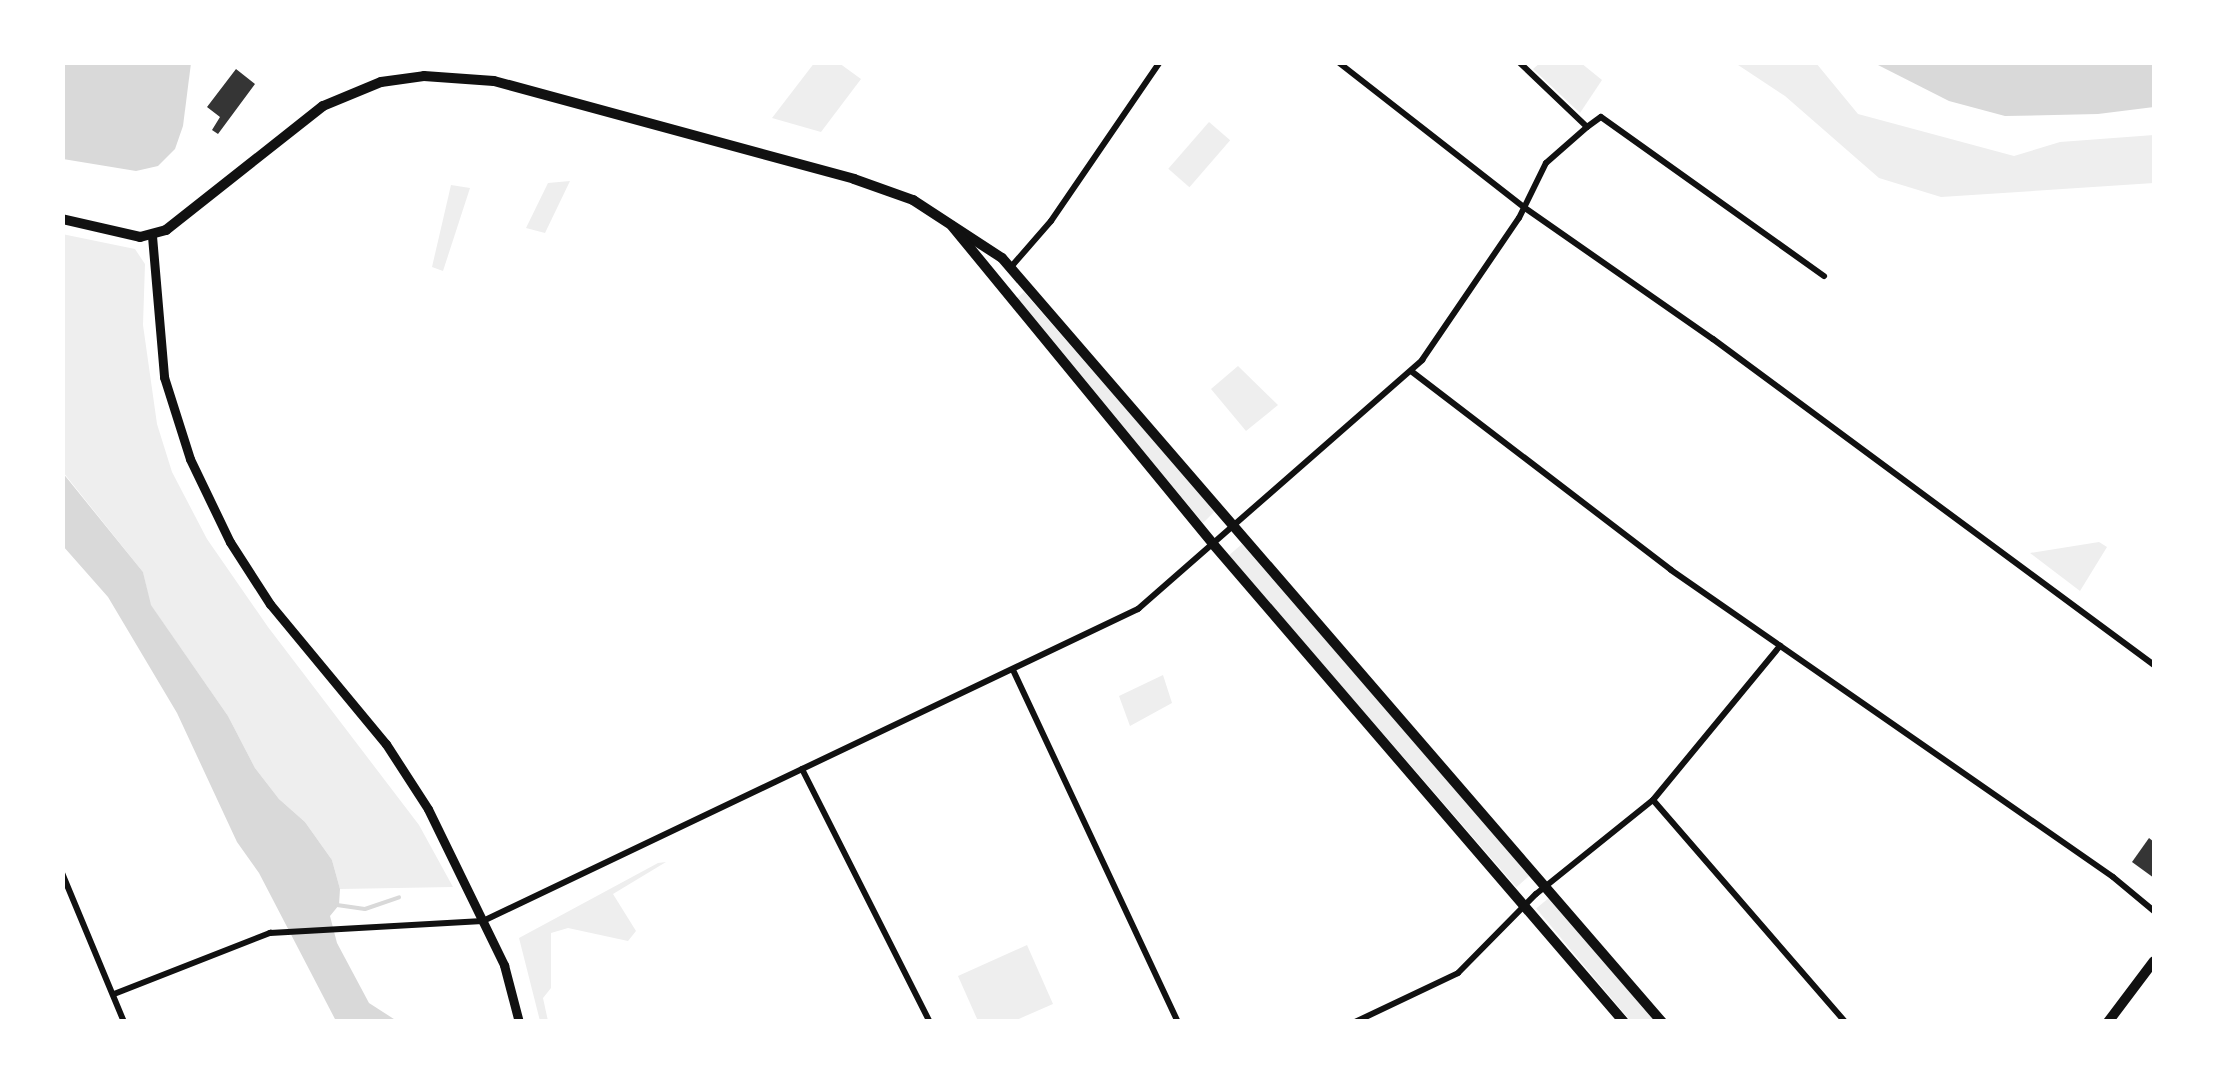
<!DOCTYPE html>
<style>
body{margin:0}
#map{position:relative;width:2217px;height:1084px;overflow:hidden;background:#fff;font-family:"Roboto Condensed",sans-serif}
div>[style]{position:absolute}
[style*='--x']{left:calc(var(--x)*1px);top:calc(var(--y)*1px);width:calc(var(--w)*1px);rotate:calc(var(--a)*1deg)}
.green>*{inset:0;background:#eee;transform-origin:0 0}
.water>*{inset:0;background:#d9d9d9}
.stream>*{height:4px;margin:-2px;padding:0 2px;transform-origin:2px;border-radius:2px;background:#d9d9d9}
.building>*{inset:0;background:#353535}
.minor>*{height:6px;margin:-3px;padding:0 3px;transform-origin:3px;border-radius:3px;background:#111}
.tertiary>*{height:9px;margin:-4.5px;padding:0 4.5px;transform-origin:4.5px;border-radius:4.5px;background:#111}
.secondary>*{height:10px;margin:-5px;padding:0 5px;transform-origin:5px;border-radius:5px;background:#111}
span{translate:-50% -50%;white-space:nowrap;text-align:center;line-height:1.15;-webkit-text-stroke:10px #fff;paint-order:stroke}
.frame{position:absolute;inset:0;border:65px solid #fff;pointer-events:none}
</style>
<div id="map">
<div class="green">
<i style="clip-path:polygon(815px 62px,839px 63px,861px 79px,821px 132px,772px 118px)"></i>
<i style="clip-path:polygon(1540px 63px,1581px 63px,1602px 80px,1580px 113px,1533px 69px)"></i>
<i style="clip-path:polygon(1735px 63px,1816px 63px,1858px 114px,2014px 156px,2060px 142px,2154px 135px,2154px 183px,1941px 197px,1879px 178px,1785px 96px)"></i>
<i style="left:1209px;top:122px;width:28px;height:62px;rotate:41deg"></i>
<i style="clip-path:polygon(570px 181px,545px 233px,526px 228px,548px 183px)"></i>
<i style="clip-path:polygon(451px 185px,470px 188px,443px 271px,432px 267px)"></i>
<i style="clip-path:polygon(62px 234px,135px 249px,145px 264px,143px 325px,157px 424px,172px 472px,207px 539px,268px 627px,419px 825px,453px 887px,340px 889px,332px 860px,305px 822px,279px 799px,255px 768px,228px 716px,150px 604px,143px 572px,63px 472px)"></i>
<i style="clip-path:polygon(1024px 292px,1215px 511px,1203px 523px,1016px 299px)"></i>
<i style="clip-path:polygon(1238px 366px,1278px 405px,1246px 431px,1211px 389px)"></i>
<i style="clip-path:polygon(2099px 542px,2107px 547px,2080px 591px,2030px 553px)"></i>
<i style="left:1242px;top:544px;width:439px;height:18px;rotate:49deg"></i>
<i style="clip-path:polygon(1163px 675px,1172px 703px,1130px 726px,1119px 696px)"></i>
<i style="clip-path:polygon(666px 862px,613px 894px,636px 931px,628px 941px,568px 928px,551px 933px,551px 988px,543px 998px,548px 1021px,540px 1021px,519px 938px,658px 863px)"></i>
<i style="left:1550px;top:897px;width:162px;height:18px;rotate:50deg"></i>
<i style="clip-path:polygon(1027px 945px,1053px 1004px,1014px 1021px,978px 1021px,958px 976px)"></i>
</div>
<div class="water">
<i style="clip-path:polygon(63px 62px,191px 63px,183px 126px,175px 149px,158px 166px,136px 171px,63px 159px)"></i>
<i style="clip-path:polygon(1874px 63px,2154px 63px,2154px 107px,2098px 114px,2005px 116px,1949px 101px)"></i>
<i style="clip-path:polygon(62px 472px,143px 572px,151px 605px,228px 716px,255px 768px,279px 799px,305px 822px,332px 860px,340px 889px,339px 905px,330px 916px,337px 943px,369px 1003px,397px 1021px,336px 1021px,259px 873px,237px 842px,177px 713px,108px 597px,63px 546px)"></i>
</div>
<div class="stream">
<i style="--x:337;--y:905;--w:28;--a:8"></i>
<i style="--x:365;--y:909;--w:36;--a:-19"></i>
</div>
<div class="building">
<i style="clip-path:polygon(236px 69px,255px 84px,218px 134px,212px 130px,220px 117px,207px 107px)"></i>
<i style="clip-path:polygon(2149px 838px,2154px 842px,2154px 878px,2132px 862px)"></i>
</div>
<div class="minor">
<i style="--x:1338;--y:62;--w:237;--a:38"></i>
<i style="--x:1525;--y:208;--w:229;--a:34.9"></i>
<i style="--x:1713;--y:339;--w:548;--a:36.47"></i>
<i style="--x:1519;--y:62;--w:94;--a:43.7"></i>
<i style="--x:1587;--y:127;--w:17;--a:-36"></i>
<i style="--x:1601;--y:117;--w:274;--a:35.5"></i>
<i style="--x:1011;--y:267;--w:61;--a:-49"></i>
<i style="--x:1051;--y:221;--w:193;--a:-55.6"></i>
<i style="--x:1411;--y:371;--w:327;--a:37.4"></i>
<i style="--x:1671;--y:570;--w:538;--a:34.78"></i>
<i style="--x:2113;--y:877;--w:53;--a:39.7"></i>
<i style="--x:1013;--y:670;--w:389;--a:64.9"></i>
<i style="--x:802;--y:769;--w:284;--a:63.2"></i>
<i style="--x:1653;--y:800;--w:294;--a:49.1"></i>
<i style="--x:62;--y:873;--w:161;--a:67.4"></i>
<i style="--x:114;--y:994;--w:168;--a:-21.4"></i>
<i style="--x:270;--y:933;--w:213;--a:-3.2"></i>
<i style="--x:483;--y:921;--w:726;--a:-25.47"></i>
<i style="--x:1138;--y:609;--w:378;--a:-41.2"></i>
<i style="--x:1422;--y:360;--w:172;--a:-55.7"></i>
<i style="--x:1519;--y:218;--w:61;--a:-63.9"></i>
<i style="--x:1546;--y:163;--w:55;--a:-41.3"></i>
<i style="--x:1355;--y:1022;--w:114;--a:-25.4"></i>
<i style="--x:1458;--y:973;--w:111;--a:-45.4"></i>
<i style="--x:1536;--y:894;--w:150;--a:-38.8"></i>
<i style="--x:1653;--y:800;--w:200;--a:-50.5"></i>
</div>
<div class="tertiary">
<i style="--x:152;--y:236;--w:142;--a:85.1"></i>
<i style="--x:164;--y:377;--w:86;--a:72.4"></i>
<i style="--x:190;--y:459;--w:92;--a:64.3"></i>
<i style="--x:230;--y:542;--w:74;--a:57.2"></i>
<i style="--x:270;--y:604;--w:182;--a:50.4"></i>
<i style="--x:386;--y:744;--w:77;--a:57.1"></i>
<i style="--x:428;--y:809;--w:174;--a:64"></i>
<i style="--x:504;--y:965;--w:59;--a:75.3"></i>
</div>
<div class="secondary">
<i style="--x:62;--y:219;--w:80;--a:13"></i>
<i style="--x:140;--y:237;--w:27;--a:-15"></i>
<i style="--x:166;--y:230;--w:200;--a:-38.3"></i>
<i style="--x:323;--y:106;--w:63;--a:-22.5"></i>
<i style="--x:381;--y:82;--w:43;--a:-7.9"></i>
<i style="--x:424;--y:76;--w:70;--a:4.1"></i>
<i style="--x:494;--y:81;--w:373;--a:15.2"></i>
<i style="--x:854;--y:179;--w:63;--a:19.6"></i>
<i style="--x:913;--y:200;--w:106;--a:33.1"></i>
<i style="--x:1002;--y:258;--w:1010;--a:49.18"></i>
<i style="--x:952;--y:226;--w:411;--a:50.6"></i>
<i style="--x:1213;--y:544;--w:630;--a:49.31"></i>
<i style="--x:2108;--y:1022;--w:76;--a:-53"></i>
</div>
<div class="frame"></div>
</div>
